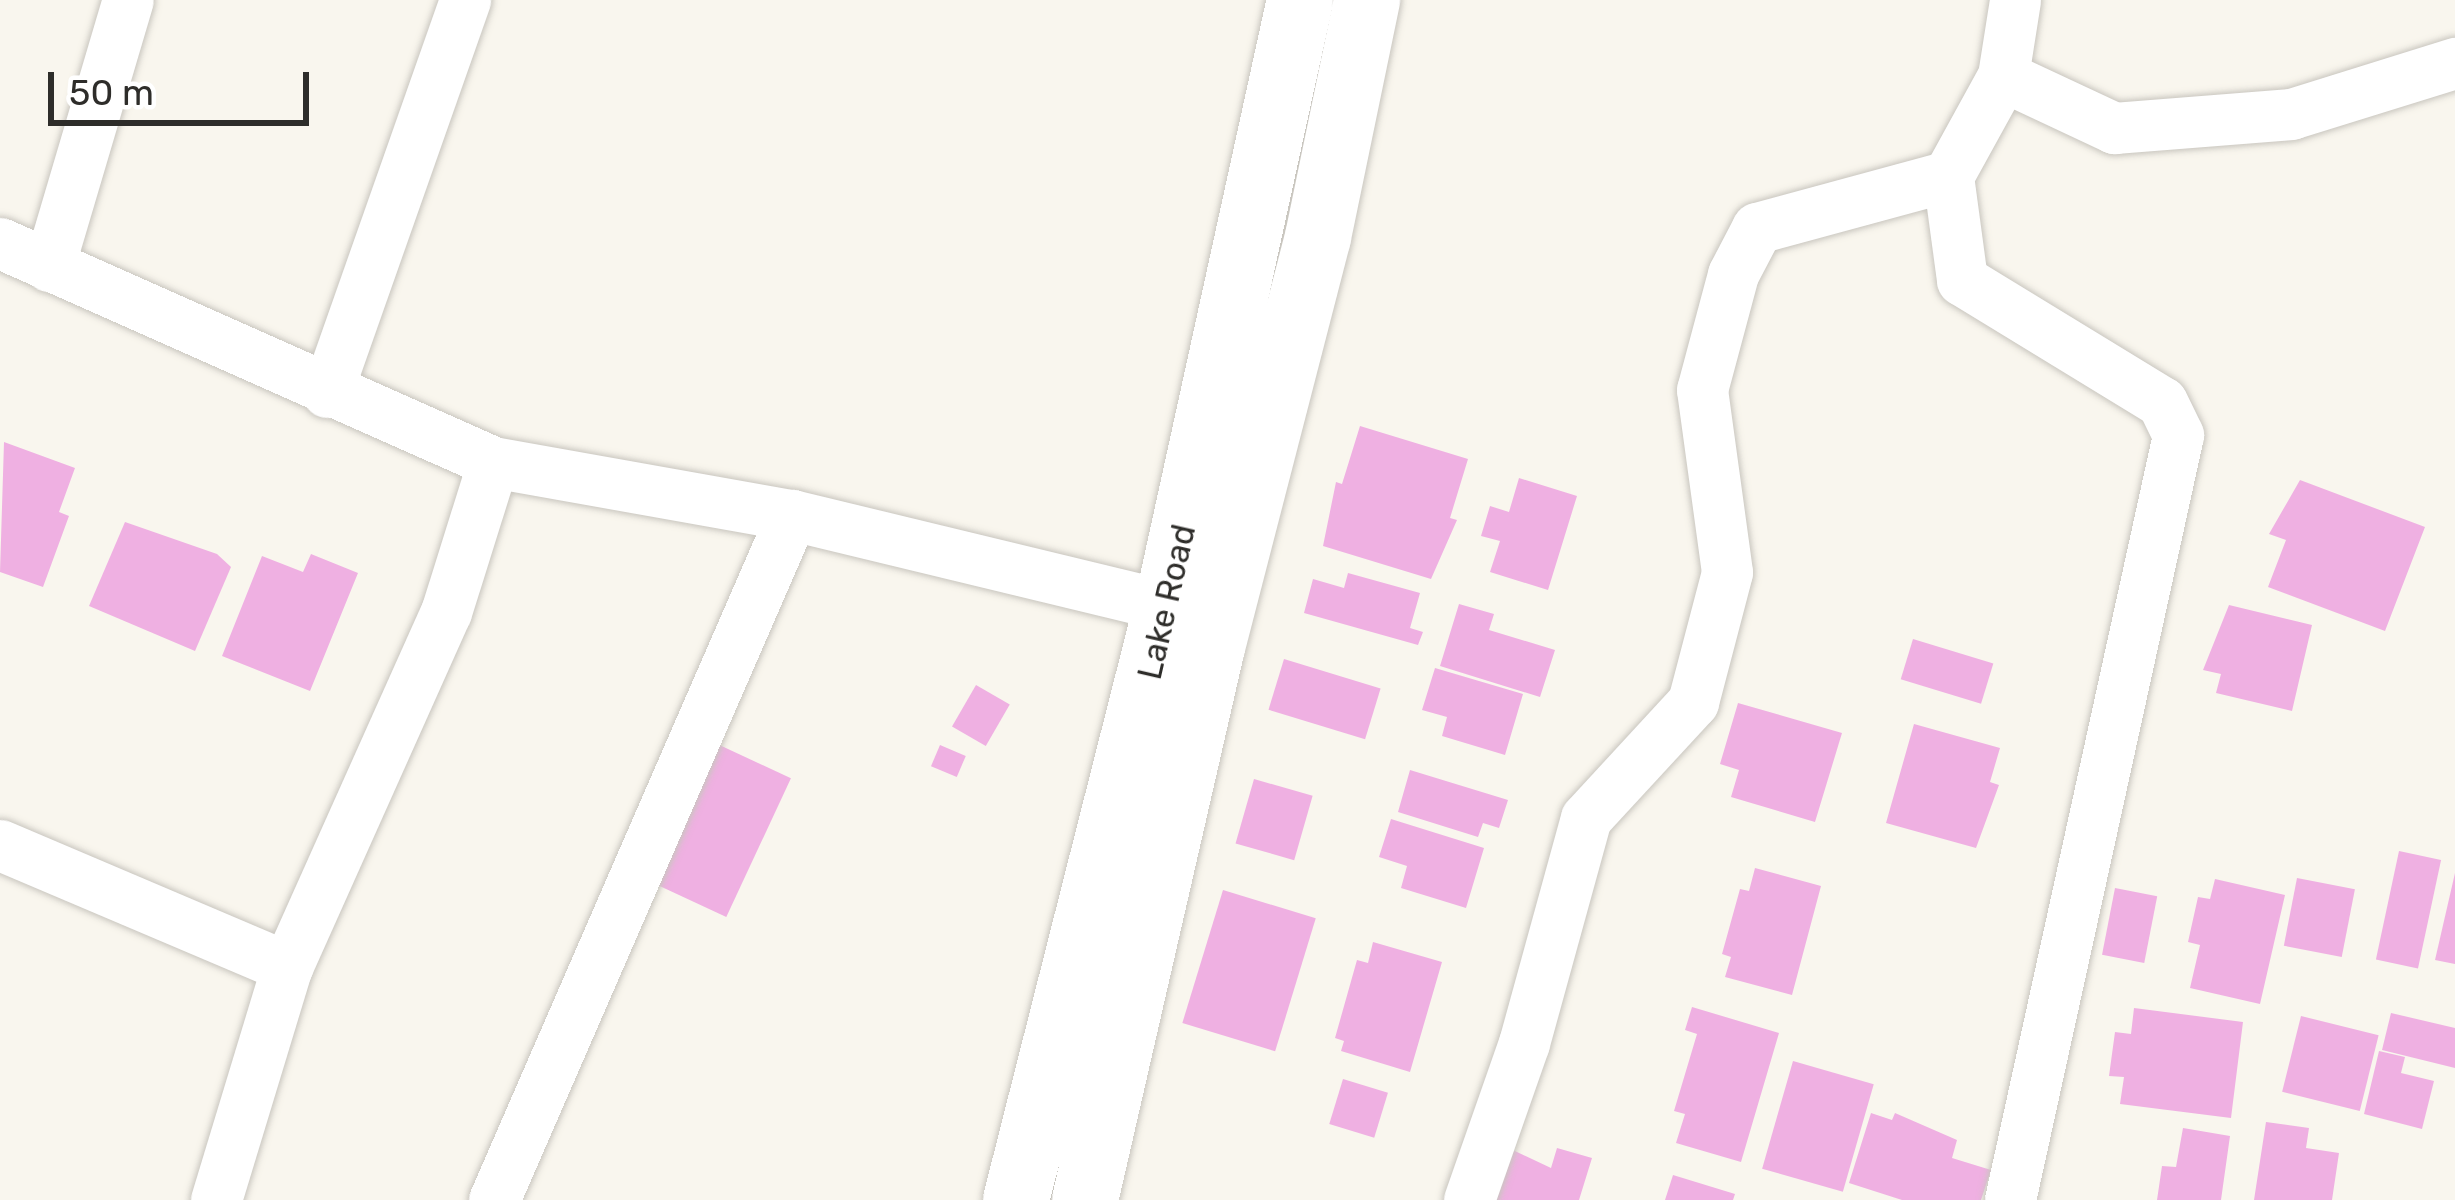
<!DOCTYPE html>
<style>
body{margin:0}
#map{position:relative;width:2455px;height:1200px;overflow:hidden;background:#f9f6ee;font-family:Rubik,sans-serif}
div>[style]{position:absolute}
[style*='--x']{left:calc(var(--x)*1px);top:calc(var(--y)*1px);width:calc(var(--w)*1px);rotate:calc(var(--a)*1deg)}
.building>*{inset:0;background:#efb0e2;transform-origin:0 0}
.roads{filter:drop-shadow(0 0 3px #c9c6bf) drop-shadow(0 0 3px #c9c6bf)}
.minor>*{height:51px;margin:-25.5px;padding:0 25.5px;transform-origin:25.5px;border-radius:25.5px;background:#fff}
.major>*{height:66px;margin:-33px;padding:0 33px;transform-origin:33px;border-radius:33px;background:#fff}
span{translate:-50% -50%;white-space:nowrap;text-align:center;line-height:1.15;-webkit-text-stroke:9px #fff;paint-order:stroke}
.street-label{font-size:33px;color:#2e2d2a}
.scale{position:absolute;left:48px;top:72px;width:261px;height:54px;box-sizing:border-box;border:6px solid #2e2d2a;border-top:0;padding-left:15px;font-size:36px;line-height:42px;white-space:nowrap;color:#2e2d2a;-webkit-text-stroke:9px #fff;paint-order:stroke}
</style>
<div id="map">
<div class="building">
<i style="clip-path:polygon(1360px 426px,1468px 459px,1450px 518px,1457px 520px,1431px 579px,1323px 546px,1336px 482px,1342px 484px)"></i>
<i style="clip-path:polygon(4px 442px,75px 468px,59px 512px,69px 516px,43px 587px,0 572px)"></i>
<i style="clip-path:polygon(1519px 478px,1577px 496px,1548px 590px,1490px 572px,1500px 541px,1481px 536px,1490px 506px,1509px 512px)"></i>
<i style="clip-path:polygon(2300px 480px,2425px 527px,2385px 631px,2268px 587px,2286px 540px,2269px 534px)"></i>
<i style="clip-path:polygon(125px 522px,217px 554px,231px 567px,195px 651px,89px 606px)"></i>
<i style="clip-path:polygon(311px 554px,358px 573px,310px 691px,222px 656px,262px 556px,303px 572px)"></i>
<i style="clip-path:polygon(1348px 573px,1420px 593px,1410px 628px,1423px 632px,1418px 645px,1304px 613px,1313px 579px,1344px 588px)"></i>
<i style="clip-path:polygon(1459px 604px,1494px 614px,1489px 630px,1555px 650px,1540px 697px,1440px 666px)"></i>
<i style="clip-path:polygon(2229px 605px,2312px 625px,2292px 711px,2216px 693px,2221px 674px,2203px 670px)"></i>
<i style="left:1913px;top:639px;width:84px;height:42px;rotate:17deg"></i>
<i style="left:1284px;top:659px;width:101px;height:53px;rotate:17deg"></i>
<i style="clip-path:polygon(1435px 668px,1523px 694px,1505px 755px,1442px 736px,1447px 717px,1422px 710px)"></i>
<i style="left:976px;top:685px;width:39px;height:48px;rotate:30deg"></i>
<i style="clip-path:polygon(1738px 703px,1842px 733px,1815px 822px,1731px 797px,1739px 770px,1720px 764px)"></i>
<i style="clip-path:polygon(1914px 724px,2000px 748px,1990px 782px,1999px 785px,1976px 848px,1886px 823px)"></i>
<i style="left:713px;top:742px;width:86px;height:153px;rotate:25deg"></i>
<i style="left:940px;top:745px;width:28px;height:23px;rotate:23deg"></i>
<i style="clip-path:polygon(1410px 770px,1508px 800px,1499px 828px,1483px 823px,1478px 837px,1398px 812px)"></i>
<i style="left:1254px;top:779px;width:61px;height:67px;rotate:16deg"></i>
<i style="clip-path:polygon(1391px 819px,1484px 848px,1466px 908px,1401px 888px,1407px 866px,1379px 857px)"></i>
<i style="left:2399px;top:851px;width:43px;height:111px;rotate:12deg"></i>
<i style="clip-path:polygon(1755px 868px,1821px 886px,1792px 995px,1725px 977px,1731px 957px,1722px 954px,1740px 889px,1749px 891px)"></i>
<i style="clip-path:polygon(2455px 873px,2455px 964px,2435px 960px)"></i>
<i style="left:2297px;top:878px;width:59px;height:69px;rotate:11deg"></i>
<i style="clip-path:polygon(2215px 879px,2285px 895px,2260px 1004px,2190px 988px,2200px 945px,2188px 942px,2198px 897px,2210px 899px)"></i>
<i style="left:2115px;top:888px;width:43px;height:68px;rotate:11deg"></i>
<i style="left:1223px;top:890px;width:97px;height:139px;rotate:17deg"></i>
<i style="clip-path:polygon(1373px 942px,1442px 962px,1410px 1072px,1341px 1051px,1344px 1041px,1335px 1038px,1357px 960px,1368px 963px)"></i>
<i style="clip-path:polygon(1692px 1007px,1779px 1033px,1741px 1162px,1676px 1143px,1685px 1114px,1674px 1111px,1697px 1034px,1685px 1030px)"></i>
<i style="clip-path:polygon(2134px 1008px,2243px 1022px,2231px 1118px,2120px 1104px,2124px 1077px,2109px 1076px,2115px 1032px,2131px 1034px)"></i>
<i style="clip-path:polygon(2391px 1013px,2455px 1028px,2455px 1068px,2382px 1050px)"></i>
<i style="left:2301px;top:1016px;width:80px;height:78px;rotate:14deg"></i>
<i style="clip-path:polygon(2379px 1051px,2405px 1057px,2401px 1073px,2434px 1081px,2422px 1129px,2364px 1114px)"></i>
<i style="left:1793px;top:1061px;width:84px;height:112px;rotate:16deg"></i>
<i style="left:1343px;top:1079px;width:47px;height:47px;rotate:17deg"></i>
<i style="clip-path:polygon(1871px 1113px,1892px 1120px,1895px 1113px,1957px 1140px,1952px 1158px,1991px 1170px,1981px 1200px,1902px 1200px,1849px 1183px)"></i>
<i style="clip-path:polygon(2266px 1122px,2309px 1128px,2306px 1148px,2339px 1153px,2332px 1200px,2254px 1200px)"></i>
<i style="clip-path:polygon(2183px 1128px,2230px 1136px,2221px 1200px,2157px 1200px,2162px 1166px,2176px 1167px)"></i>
<i style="clip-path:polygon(1500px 1144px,1551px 1168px,1557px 1148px,1592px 1158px,1579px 1200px,1484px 1200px)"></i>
<i style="clip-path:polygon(1673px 1175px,1735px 1194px,1733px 1200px,1665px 1200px)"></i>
</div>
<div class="roads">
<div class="minor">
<i style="--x:2003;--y:76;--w:123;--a:25.1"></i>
<i style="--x:2114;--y:128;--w:178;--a:-4.5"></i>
<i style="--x:2291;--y:114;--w:172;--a:-17.3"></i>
<i style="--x:1948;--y:176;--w:105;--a:82.3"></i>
<i style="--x:1962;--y:280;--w:234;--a:31.4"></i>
<i style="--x:2162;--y:402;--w:37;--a:64"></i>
<i style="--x:2178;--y:435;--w:783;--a:102.39"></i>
<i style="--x:0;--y:243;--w:539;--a:23.95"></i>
<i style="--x:493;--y:462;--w:304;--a:10.1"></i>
<i style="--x:792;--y:515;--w:386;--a:13.6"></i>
<i style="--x:49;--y:266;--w:277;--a:-73.5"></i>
<i style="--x:327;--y:392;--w:416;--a:-70.6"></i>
<i style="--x:0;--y:845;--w:312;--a:23"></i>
<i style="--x:216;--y:1200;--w:244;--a:-73.1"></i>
<i style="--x:287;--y:967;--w:389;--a:-65.9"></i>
<i style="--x:446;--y:612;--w:157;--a:-72.6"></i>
<i style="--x:494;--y:1200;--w:747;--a:-66.49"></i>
<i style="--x:1469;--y:1200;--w:166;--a:-70.7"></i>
<i style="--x:1524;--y:1043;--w:233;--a:-74.6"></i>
<i style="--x:1586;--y:818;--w:158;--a:-47.3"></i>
<i style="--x:1693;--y:702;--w:134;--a:-75.3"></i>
<i style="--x:1727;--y:572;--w:184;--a:-97.8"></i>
<i style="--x:1702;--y:390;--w:120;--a:-75"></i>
<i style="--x:1733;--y:274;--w:52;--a:-62.4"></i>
<i style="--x:1757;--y:228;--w:198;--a:-15.2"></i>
<i style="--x:1948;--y:176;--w:114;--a:-61.2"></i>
<i style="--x:2003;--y:76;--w:77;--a:-81"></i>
</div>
<div class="major">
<i style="--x:1016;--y:1200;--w:613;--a:-75.74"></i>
<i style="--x:1167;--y:606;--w:620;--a:-77.62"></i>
<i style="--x:1085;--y:1200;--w:567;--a:-77.07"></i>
<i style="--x:1212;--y:647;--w:423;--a:-75.5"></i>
<i style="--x:1318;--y:237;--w:242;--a:-78.3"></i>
</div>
</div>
<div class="street-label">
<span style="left:1167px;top:602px;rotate:-77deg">Lake Road</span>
</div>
<div class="scale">50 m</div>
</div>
